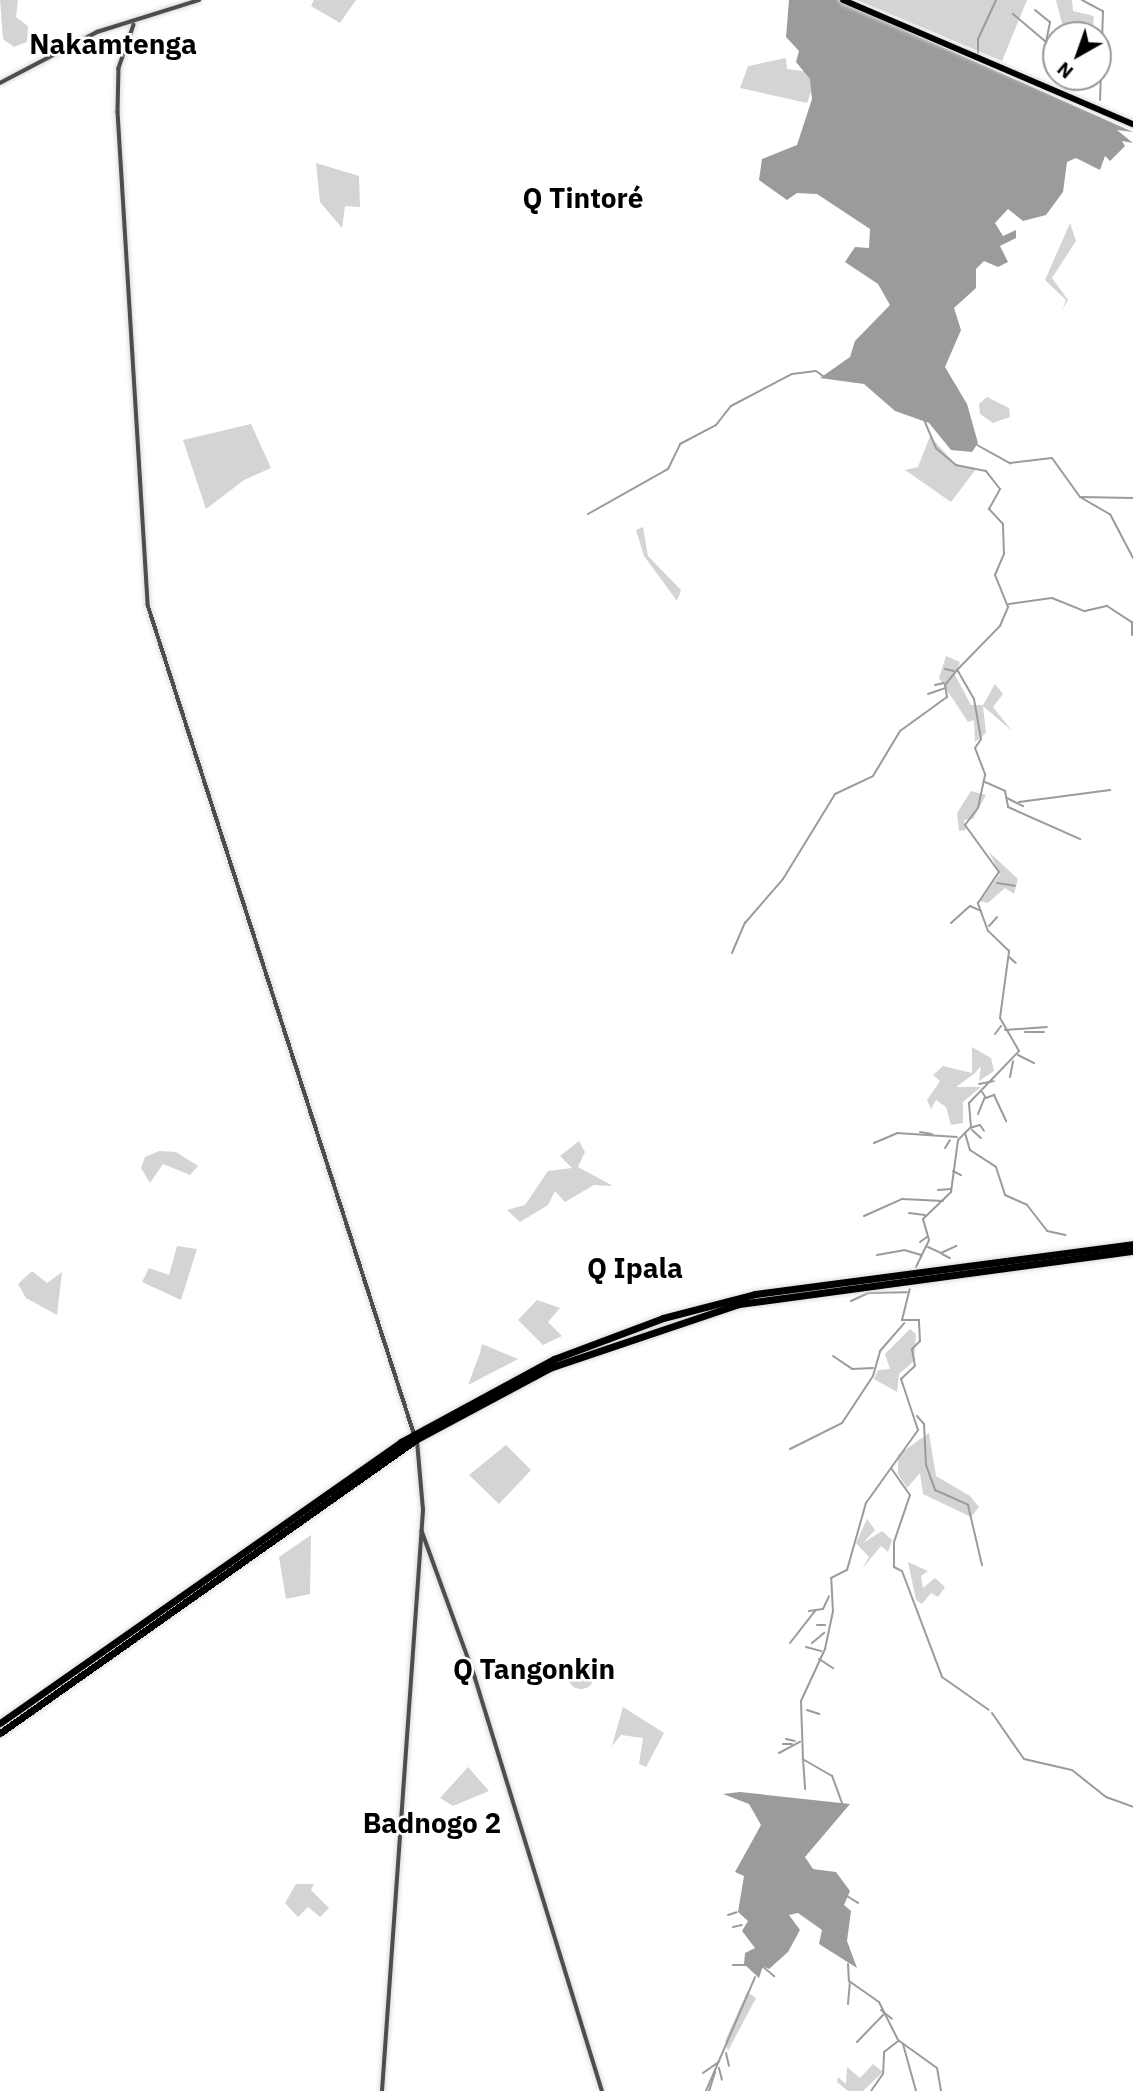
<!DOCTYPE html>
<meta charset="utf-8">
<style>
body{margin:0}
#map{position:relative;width:1133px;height:2091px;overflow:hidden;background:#fff;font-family:"IBM Plex Sans",sans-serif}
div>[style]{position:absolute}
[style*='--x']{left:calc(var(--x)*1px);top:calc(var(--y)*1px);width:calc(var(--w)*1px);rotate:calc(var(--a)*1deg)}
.green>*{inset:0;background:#d4d4d4}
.round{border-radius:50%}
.water>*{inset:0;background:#9b9b9b}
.stream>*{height:2px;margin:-1px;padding:0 1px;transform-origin:1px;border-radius:1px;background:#9b9b9b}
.roads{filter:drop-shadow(0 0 2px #dbdbdb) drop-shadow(0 0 2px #dbdbdb)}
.minor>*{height:3.5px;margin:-1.75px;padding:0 1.75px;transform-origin:1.75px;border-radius:1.75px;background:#4d4d4d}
.major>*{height:6px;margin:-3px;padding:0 3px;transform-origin:3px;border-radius:3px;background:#000}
.highway>*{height:7px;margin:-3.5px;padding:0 3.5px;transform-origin:3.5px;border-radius:3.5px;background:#000}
span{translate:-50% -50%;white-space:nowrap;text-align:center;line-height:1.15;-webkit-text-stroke:5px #fff;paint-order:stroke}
.quarter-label{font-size:28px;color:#000;font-weight:700}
.north{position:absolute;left:1042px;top:21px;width:70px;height:70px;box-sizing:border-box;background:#fff;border:2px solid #999;border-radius:50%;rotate:220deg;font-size:19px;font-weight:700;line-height:28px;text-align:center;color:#000}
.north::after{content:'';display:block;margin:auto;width:24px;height:32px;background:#000;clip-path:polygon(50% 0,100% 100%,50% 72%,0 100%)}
</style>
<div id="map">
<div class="green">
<i style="clip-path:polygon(0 0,18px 0,16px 17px,28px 26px,27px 42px,14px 47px,3px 39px)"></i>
<i style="clip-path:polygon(314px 0,356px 0,340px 23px,311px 6px)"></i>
<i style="clip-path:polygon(857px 0,1027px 0,1002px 61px)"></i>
<i style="clip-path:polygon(1056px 0,1072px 0,1073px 11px,1094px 16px,1093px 26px,1103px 34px,1065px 35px)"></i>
<i style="clip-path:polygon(786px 58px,787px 69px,818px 73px,807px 103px,740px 88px,748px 66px)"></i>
<i style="clip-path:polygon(316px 163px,359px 176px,360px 207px,345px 206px,342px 228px,320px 202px)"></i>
<i style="clip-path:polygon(1070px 223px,1076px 241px,1052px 278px,1068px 300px,1062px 310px,1066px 300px,1045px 280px)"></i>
<i style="clip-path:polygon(987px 397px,1009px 408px,1010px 417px,993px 423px,980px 414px,979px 404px)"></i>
<i style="clip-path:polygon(251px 424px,271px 468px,244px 480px,206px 509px,183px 440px)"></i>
<i style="clip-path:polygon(930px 436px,956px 465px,976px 469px,951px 502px,905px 470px,918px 467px)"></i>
<i style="clip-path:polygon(643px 527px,648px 556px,681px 590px,677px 601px,644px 556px,636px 530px)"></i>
<i style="clip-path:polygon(946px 656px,960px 662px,955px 675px,971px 705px,983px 705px,995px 684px,1003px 694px,993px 707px,1012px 731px,983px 706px,986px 733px,975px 742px,974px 720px,968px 722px,939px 678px)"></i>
<i style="clip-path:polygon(971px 791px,986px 795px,973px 819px,964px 820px,966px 830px,959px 831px,957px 813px)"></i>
<i style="clip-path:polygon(989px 852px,1018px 879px,1014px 894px,1005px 888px,988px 903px,980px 901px,1000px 874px)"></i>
<i style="clip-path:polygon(972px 1047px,991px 1058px,994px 1071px,979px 1081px,981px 1066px,975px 1073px,956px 1087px,981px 1087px,963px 1102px,963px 1123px,951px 1125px,946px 1107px,936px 1100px,931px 1109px,927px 1100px,940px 1081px,933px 1075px,943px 1066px,972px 1073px)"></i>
<i style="clip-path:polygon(579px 1141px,585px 1152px,578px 1167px,613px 1186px,594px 1185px,565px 1202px,555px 1191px,548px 1205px,520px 1222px,507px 1210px,525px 1205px,548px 1171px,572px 1168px,560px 1156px)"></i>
<i style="clip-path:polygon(159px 1151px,176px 1152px,198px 1166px,190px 1175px,163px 1164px,150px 1183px,141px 1168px,145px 1157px)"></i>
<i style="clip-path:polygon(177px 1246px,197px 1249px,181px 1300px,142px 1282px,149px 1268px,169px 1275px)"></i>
<i style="clip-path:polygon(32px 1271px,47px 1283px,62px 1272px,57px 1315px,26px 1298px,18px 1284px)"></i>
<i style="clip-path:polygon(537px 1300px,560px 1308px,548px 1322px,562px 1336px,543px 1345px,518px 1320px)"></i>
<i style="clip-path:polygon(910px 1329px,916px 1334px,914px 1361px,899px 1374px,897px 1392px,874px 1379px,878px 1370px,890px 1369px,885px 1354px)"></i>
<i style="clip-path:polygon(482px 1344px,518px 1359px,468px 1385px,480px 1353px)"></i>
<i style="clip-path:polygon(929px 1433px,936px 1476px,970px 1496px,979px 1507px,971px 1517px,923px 1494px,920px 1473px,907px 1488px,898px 1474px,898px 1455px)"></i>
<i style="clip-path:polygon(506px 1445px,531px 1470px,499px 1504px,469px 1475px)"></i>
<i style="clip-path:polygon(867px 1519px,875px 1530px,863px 1543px,882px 1531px,892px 1540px,888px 1552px,881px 1546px,862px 1569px,869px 1557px,856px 1543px)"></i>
<i style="clip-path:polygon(311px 1535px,310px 1594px,286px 1599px,279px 1557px)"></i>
<i style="clip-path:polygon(908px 1562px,928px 1571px,921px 1576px,923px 1588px,935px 1578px,945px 1587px,938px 1597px,931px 1593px,922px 1604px,916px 1600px)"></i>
<i class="round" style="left:568px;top:1663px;width:26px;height:26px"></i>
<i style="clip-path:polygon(623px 1707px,664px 1733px,646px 1767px,639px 1764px,643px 1738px,621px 1735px,612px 1746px)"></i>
<i style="clip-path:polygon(468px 1767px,489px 1791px,453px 1806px,440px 1798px)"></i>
<i style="clip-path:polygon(296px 1884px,314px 1884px,311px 1890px,329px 1908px,320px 1917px,308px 1907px,298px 1917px,285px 1903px)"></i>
<i style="clip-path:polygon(747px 1992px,756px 1998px,728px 2051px,725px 2041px)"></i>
<i style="clip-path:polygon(873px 2064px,883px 2072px,863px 2091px,848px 2091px,837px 2082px,838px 2077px,846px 2084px,847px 2067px,860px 2078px)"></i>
</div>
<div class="water">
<i style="clip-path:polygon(789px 0,837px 0,1133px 132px,1117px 130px,1133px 143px,1122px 141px,1125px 146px,1110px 161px,1105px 156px,1100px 170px,1076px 158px,1067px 162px,1063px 192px,1046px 215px,1023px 221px,1008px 209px,995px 223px,1003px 236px,1016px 230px,1016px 238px,1000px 246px,1008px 262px,998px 267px,984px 261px,976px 269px,976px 288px,954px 308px,961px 330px,945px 367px,967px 404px,978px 443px,972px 452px,951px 450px,929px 423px,895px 411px,864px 384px,820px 378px,850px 357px,855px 341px,890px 305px,878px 284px,845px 262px,855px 247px,869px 248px,870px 229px,817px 194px,797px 193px,787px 200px,759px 180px,762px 159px,797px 145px,812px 99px,810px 79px,796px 62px,799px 51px,786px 37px)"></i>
<i style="clip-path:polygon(740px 1792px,850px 1804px,805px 1857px,813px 1869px,836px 1872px,850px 1891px,844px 1905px,851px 1911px,847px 1941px,857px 1968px,819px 1944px,822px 1930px,798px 1913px,789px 1915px,800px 1930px,788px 1952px,769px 1969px,763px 1966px,759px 1978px,744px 1964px,745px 1953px,755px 1948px,742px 1931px,748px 1921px,738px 1912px,744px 1876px,735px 1872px,761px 1825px,749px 1804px,723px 1794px)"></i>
</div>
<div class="stream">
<i style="--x:1082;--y:0;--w:24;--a:28"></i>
<i style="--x:1103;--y:11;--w:89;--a:91.9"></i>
<i style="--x:1035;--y:10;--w:19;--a:39"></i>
<i style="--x:1050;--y:22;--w:21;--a:101"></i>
<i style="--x:1013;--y:14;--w:43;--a:40.3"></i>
<i style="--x:1046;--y:42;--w:21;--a:62"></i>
<i style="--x:978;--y:55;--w:16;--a:-90"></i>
<i style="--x:978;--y:39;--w:43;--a:-65.2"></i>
<i style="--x:1061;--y:77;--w:11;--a:68"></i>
<i style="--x:977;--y:445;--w:38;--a:29"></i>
<i style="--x:1010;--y:463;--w:42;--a:-6.8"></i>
<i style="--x:1052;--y:458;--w:48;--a:54.3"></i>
<i style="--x:1080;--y:497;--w:53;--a:1.1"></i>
<i style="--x:1080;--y:497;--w:34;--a:30"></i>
<i style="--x:1110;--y:514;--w:50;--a:62.4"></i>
<i style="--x:588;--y:514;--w:92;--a:-29.4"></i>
<i style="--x:668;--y:469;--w:28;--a:-64"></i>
<i style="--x:680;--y:444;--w:41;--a:-27.8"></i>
<i style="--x:716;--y:425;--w:24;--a:-52"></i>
<i style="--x:731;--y:406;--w:69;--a:-27.7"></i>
<i style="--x:792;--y:374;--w:24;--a:-7"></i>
<i style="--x:816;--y:371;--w:9;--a:36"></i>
<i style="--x:1009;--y:604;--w:43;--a:-7.9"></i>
<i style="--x:1052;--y:598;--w:35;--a:22"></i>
<i style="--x:1085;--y:611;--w:23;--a:-13"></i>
<i style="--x:1107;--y:606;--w:30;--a:33"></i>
<i style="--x:1132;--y:622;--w:13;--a:90"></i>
<i style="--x:945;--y:669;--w:9;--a:13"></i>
<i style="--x:935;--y:685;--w:9;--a:-13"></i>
<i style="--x:928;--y:694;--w:18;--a:-19"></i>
<i style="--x:985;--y:782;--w:22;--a:24"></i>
<i style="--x:1005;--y:791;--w:16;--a:79"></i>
<i style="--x:1008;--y:807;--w:79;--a:24"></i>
<i style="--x:1007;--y:798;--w:18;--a:27"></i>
<i style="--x:1019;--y:802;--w:92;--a:-7.5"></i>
<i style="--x:997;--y:883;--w:18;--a:9"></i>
<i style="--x:951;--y:923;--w:25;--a:-42"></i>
<i style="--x:970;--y:906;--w:12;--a:24"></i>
<i style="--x:989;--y:926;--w:12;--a:-48"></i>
<i style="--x:732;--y:953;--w:33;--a:-67"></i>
<i style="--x:745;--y:923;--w:58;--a:-49.2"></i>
<i style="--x:783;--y:879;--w:100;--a:-58.5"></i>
<i style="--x:835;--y:794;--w:42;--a:-25.3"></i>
<i style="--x:873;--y:776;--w:52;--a:-59"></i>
<i style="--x:900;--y:731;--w:58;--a:-35.9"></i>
<i style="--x:947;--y:697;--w:12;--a:-99"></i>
<i style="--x:945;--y:685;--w:19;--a:-51"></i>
<i style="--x:1009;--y:957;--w:9;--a:41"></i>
<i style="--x:1005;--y:1030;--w:42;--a:-4.1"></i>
<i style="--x:1025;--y:1032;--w:19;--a:0"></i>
<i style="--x:995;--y:1034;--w:10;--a:-53"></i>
<i style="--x:1018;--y:1055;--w:18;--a:27"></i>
<i style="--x:1010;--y:1077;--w:16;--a:-79"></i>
<i style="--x:979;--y:1084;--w:15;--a:-11"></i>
<i style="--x:982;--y:1092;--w:7;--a:56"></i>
<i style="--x:986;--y:1098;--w:9;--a:-21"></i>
<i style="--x:994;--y:1095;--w:29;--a:65"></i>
<i style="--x:978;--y:1114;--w:18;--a:-68"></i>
<i style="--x:970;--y:1128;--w:10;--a:-17"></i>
<i style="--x:980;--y:1125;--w:7;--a:56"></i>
<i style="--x:972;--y:1130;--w:12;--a:42"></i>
<i style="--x:920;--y:1132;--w:12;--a:9"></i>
<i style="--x:965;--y:1133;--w:18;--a:74"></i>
<i style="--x:970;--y:1150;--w:31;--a:33"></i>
<i style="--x:996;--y:1167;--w:29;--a:72"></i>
<i style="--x:1005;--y:1195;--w:24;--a:24"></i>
<i style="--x:1027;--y:1205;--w:33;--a:52"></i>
<i style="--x:1047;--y:1231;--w:19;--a:12"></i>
<i style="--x:874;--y:1143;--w:25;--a:-23"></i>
<i style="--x:897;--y:1133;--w:60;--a:3.8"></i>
<i style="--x:945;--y:1148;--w:9;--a:-58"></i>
<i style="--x:953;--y:1171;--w:9;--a:27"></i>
<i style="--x:938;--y:1190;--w:13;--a:-4"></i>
<i style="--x:909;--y:1213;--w:16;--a:7"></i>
<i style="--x:864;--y:1216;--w:42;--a:-24.1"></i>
<i style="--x:902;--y:1199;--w:41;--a:2.8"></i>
<i style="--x:920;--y:1242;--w:9;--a:-36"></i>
<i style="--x:928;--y:1247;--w:14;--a:25"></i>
<i style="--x:941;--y:1253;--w:17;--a:-25"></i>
<i style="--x:942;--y:1254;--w:9;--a:27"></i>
<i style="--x:877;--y:1255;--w:27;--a:-10"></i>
<i style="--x:904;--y:1250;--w:18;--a:16"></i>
<i style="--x:916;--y:1267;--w:30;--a:-64"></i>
<i style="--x:929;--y:1240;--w:22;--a:-106"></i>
<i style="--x:923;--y:1219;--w:39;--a:-44"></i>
<i style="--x:951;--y:1192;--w:52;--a:-82.3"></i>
<i style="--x:958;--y:1140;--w:18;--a:-45"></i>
<i style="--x:971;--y:1127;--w:24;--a:-95"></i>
<i style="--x:969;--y:1103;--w:72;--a:-46.1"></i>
<i style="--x:1019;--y:1051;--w:38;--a:-120"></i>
<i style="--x:1000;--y:1018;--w:68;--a:-82.3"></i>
<i style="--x:1009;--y:951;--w:29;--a:-136"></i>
<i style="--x:988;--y:931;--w:30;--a:-110"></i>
<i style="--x:978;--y:903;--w:37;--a:-56"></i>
<i style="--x:999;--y:872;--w:58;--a:-125.9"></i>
<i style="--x:965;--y:825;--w:21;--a:-53"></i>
<i style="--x:978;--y:808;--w:35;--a:-78"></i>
<i style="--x:985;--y:774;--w:28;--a:-111"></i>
<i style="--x:975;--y:748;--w:11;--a:-56"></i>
<i style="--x:981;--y:739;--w:41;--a:-99.9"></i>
<i style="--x:974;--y:699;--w:34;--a:-120"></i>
<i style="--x:957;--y:670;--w:62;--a:-45.7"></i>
<i style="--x:1000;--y:626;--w:21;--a:-67"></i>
<i style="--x:1008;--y:607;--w:35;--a:-112"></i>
<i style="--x:995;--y:575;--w:23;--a:-67"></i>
<i style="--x:1004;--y:554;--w:30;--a:-92"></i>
<i style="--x:1003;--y:524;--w:21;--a:-133"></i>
<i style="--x:989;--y:509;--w:23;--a:-61"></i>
<i style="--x:1000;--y:489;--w:23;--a:-128"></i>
<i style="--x:986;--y:471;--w:31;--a:-169"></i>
<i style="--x:956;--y:465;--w:26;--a:-140"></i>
<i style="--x:936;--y:448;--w:33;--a:-113"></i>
<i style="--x:851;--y:1301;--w:19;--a:-25"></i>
<i style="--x:868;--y:1293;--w:39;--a:-1"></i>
<i style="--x:833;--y:1356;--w:23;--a:34"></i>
<i style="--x:852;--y:1369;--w:21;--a:-3"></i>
<i style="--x:917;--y:1416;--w:11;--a:49"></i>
<i style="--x:924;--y:1424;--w:41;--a:87.2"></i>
<i style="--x:926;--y:1465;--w:27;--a:70"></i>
<i style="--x:935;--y:1490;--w:36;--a:24"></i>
<i style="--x:968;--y:1505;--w:62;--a:76.9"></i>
<i style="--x:790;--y:1449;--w:58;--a:-26.6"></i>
<i style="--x:842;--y:1423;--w:56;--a:-56.6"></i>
<i style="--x:873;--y:1376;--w:26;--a:-74"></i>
<i style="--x:880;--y:1351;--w:37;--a:-49"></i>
<i style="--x:891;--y:1468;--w:33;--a:55"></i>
<i style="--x:910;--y:1495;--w:50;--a:108.8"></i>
<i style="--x:894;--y:1542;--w:25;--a:90"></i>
<i style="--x:894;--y:1567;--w:9;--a:27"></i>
<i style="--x:902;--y:1571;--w:113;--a:69.3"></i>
<i style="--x:942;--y:1677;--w:57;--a:35.1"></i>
<i style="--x:809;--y:1611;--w:14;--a:-8"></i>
<i style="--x:823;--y:1609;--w:14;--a:-65"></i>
<i style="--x:817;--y:1625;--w:8;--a:0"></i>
<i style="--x:790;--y:1643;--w:41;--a:-52"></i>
<i style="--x:812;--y:1643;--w:16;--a:-40"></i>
<i style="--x:806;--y:1647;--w:16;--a:15"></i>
<i style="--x:819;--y:1659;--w:17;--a:33"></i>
<i style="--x:807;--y:1710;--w:13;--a:18"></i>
<i style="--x:992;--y:1713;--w:56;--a:55.2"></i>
<i style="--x:1024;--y:1759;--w:49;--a:12.9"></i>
<i style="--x:1072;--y:1770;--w:43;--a:38.5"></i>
<i style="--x:1106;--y:1797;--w:29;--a:20"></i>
<i style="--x:786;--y:1739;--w:9;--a:13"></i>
<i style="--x:783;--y:1744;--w:9;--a:0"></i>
<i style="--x:779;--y:1753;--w:24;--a:-28"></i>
<i style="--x:803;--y:1759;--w:30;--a:86"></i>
<i style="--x:842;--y:1803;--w:29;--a:-110"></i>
<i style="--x:832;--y:1776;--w:34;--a:-150"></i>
<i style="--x:803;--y:1759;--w:58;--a:-92"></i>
<i style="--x:801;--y:1701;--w:57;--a:-65.2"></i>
<i style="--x:825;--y:1649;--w:38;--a:-78"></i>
<i style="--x:833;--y:1612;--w:34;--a:-93"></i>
<i style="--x:831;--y:1578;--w:18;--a:-27"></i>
<i style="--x:847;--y:1570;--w:70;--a:-74.2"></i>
<i style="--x:866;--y:1503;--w:90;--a:-54.5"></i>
<i style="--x:918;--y:1430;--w:54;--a:-108.4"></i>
<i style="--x:901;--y:1379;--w:19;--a:-43"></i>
<i style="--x:915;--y:1366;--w:17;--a:-100"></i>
<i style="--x:912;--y:1349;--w:11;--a:-45"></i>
<i style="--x:920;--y:1341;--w:21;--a:-93"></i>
<i style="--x:919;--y:1320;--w:17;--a:180"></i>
<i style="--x:902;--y:1320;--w:32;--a:-76"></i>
<i style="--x:847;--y:1896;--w:13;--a:32"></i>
<i style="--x:728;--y:1915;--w:9;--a:-18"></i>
<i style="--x:733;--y:1927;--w:9;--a:-13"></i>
<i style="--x:848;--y:1964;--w:17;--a:87"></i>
<i style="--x:849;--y:1981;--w:37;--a:35"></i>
<i style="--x:879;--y:2002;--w:42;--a:63.4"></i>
<i style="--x:898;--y:2040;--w:48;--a:35.7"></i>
<i style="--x:937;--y:2068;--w:23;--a:80"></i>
<i style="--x:733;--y:1965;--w:13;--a:0"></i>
<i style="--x:762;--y:1966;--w:16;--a:40"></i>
<i style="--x:848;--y:2004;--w:22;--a:-85"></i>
<i style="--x:881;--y:2010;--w:14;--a:39"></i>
<i style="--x:857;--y:2042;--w:39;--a:-46"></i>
<i style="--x:903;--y:2044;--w:49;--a:74.5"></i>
<i style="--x:726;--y:2053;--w:13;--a:77"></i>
<i style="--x:719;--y:2068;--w:12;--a:76"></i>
<i style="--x:703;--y:2073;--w:19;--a:-35"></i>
<i style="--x:706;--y:2091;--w:124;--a:-66.7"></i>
<i style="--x:709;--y:2091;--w:20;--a:-72"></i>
<i style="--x:871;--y:2091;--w:21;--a:-55"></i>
<i style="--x:883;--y:2074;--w:22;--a:-87"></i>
<i style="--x:884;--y:2052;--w:18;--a:-38"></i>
</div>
<div class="roads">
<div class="minor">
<i style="--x:134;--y:25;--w:46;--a:109.2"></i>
<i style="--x:119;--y:68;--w:44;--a:91.3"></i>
<i style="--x:118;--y:112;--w:494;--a:86.5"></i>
<i style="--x:148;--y:605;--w:870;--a:72.19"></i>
<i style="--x:0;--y:83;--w:110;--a:-27.7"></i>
<i style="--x:97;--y:32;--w:107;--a:-17.4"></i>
<i style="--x:422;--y:1531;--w:155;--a:70"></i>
<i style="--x:475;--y:1677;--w:433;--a:72.9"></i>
<i style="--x:382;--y:2091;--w:582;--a:-85.96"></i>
<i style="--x:423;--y:1510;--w:69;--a:-95"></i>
</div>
<div class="major">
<i style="--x:843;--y:0;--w:315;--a:23.2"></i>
</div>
<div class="highway">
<i style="--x:0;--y:1723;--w:490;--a:-35"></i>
<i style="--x:401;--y:1442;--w:174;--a:-28.5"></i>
<i style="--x:554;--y:1359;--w:116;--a:-20.6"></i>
<i style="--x:663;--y:1318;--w:95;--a:-14.6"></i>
<i style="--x:755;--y:1294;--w:381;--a:-7.5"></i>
<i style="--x:0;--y:1733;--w:510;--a:-35.19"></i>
<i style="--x:417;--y:1439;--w:153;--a:-28.1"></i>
<i style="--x:552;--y:1367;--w:197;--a:-18.6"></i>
<i style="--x:739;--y:1304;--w:398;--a:-7.7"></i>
</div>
</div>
<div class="quarter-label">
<span style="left:113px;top:44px">Nakamtenga</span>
<span style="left:583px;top:198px">Q Tintoré</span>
<span style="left:635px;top:1268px">Q Ipala</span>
<span style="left:534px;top:1669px">Q Tangonkin</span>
<span style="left:432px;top:1823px">Badnogo 2</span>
</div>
<div class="north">N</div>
</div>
